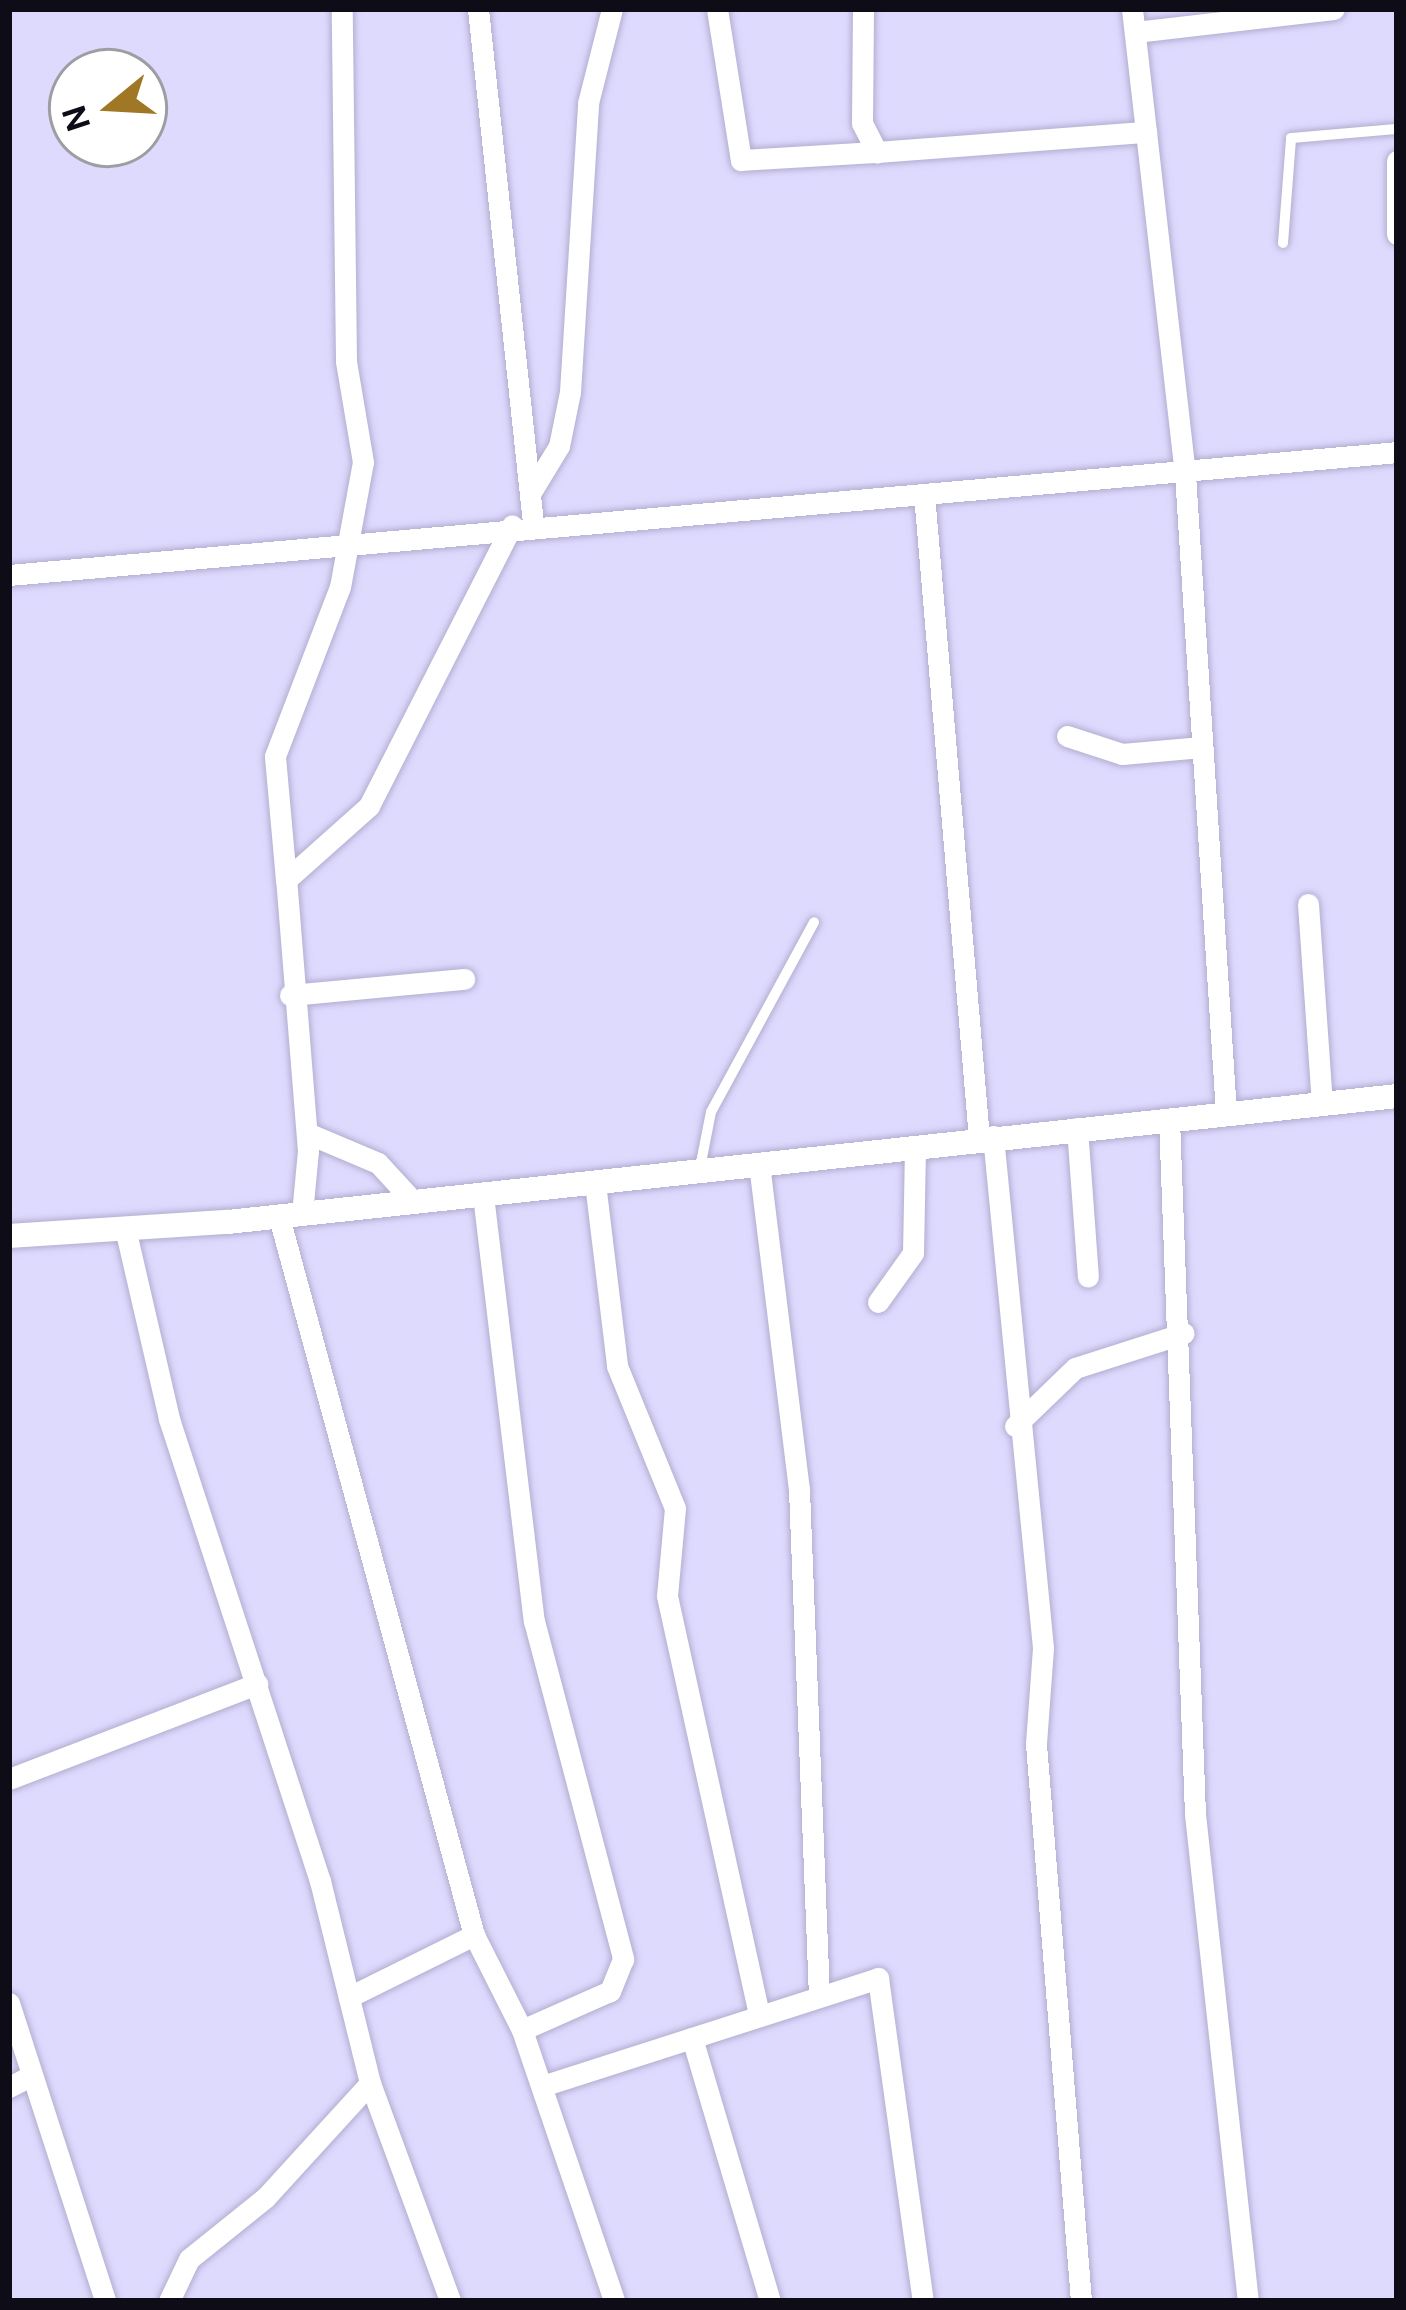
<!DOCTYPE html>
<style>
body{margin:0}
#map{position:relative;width:1406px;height:2310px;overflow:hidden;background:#dedafe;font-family:"DM Sans",sans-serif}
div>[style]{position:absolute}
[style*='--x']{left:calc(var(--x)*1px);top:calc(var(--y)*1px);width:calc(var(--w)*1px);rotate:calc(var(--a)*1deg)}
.roads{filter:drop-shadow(0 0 3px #b2aed0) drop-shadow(0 0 3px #b2aed0)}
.service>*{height:10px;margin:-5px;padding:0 5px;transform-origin:5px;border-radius:5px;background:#fff}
.minor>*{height:21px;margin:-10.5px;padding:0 10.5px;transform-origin:10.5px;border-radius:10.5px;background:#fff}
.tertiary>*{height:24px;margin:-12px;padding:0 12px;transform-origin:12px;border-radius:12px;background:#fff}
span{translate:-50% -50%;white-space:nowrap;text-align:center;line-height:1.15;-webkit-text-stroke:12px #fff;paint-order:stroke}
.frame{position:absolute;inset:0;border:12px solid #0d0c17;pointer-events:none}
.north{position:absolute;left:48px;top:48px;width:120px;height:120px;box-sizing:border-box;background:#fff;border:3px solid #9e9ea2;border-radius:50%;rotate:252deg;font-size:33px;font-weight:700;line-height:48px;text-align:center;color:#0d0c17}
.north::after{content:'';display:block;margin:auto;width:42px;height:54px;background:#a07725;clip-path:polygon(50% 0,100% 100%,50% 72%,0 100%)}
</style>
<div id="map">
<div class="roads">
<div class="service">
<i style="--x:1283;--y:243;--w:105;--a:-85.6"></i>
<i style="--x:1291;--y:138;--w:106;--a:-4.9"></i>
<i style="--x:700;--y:1168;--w:57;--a:-78.9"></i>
<i style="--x:711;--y:1112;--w:216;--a:-61.5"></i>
</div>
<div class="minor">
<i style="--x:478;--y:9;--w:517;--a:83.89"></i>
<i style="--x:717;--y:9;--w:153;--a:81"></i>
<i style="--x:741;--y:160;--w:136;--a:-3.4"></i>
<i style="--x:863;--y:9;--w:114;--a:90.5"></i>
<i style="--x:862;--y:123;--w:33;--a:63"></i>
<i style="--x:877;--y:152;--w:270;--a:-4.3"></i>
<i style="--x:1132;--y:9;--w:468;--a:83.5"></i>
<i style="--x:1185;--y:474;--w:641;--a:86.33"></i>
<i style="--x:1135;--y:32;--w:200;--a:-6.6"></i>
<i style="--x:1397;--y:161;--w:73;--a:90"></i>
<i style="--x:531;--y:492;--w:54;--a:-58.7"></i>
<i style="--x:559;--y:446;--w:55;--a:-78.5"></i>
<i style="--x:570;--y:392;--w:290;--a:-86.4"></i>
<i style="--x:588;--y:103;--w:97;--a:-75.7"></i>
<i style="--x:924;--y:494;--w:646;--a:85.12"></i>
<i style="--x:9;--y:575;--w:1393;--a:-5.06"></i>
<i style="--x:1067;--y:736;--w:58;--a:18.1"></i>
<i style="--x:1122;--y:754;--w:80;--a:-5"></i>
<i style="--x:286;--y:880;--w:124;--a:-95.1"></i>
<i style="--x:275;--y:756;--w:181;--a:-69"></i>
<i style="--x:340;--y:587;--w:127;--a:-79.6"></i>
<i style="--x:363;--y:462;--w:102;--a:-99.6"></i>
<i style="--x:346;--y:361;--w:352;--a:-90.7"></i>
<i style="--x:1308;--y:904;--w:200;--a:86"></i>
<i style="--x:290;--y:995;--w:175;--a:-5.3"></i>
<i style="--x:1169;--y:1119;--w:695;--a:87.86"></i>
<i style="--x:1195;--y:1814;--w:490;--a:83.8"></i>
<i style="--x:1077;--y:1128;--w:149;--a:85.8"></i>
<i style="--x:307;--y:1133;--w:77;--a:22.9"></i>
<i style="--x:378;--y:1163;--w:52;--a:47.4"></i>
<i style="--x:993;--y:1136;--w:514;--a:84.42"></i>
<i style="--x:1043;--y:1648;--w:96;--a:94.2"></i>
<i style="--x:1036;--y:1744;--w:559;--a:85.38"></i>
<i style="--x:759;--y:1164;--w:328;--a:83"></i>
<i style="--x:799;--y:1490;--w:507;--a:87.74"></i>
<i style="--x:595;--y:1183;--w:184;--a:83.1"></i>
<i style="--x:617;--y:1366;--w:153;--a:67.8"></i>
<i style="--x:675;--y:1508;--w:88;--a:95.2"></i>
<i style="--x:667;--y:1596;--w:430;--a:77.6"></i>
<i style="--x:483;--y:1195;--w:429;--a:83.2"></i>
<i style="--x:534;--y:1621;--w:350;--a:75.2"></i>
<i style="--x:623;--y:1959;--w:35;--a:112"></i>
<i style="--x:610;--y:1991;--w:96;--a:156.1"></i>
<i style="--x:302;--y:1214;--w:63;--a:-84.6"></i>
<i style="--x:308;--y:1151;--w:272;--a:-94.6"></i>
<i style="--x:286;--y:880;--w:111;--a:-41.7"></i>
<i style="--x:369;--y:806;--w:315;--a:-63"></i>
<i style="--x:279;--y:1217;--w:744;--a:74.81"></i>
<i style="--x:474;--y:1935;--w:106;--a:63.2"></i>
<i style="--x:522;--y:2030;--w:286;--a:71.2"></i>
<i style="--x:125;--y:1228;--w:196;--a:77"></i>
<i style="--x:169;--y:1419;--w:486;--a:71.9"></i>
<i style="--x:320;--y:1881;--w:208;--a:76.1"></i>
<i style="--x:370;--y:2083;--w:232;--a:69.8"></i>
<i style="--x:878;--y:1302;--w:60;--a:-54.5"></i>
<i style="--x:913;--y:1253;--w:107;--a:-88.9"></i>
<i style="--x:1015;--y:1426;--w:83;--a:-44"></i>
<i style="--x:1075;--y:1368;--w:114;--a:-17.8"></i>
<i style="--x:9;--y:1779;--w:266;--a:-21"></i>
<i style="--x:349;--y:1997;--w:140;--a:-26.4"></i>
<i style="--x:9;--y:2003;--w:313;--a:72.1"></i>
<i style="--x:692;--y:2038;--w:274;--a:73.5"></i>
<i style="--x:542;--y:2086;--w:353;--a:-17.8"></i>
<i style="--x:878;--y:1978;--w:326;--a:82.1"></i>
<i style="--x:9;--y:2087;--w:25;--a:-27"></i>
<i style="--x:169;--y:2301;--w:47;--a:-64.5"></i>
<i style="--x:189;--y:2259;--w:99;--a:-38.8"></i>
<i style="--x:266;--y:2197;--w:154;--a:-47.6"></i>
</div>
<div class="tertiary">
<i style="--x:9;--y:1236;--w:219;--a:-3.7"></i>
<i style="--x:228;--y:1222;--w:1176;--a:-6.15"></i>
</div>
</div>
<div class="frame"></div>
<div class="north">N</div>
</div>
